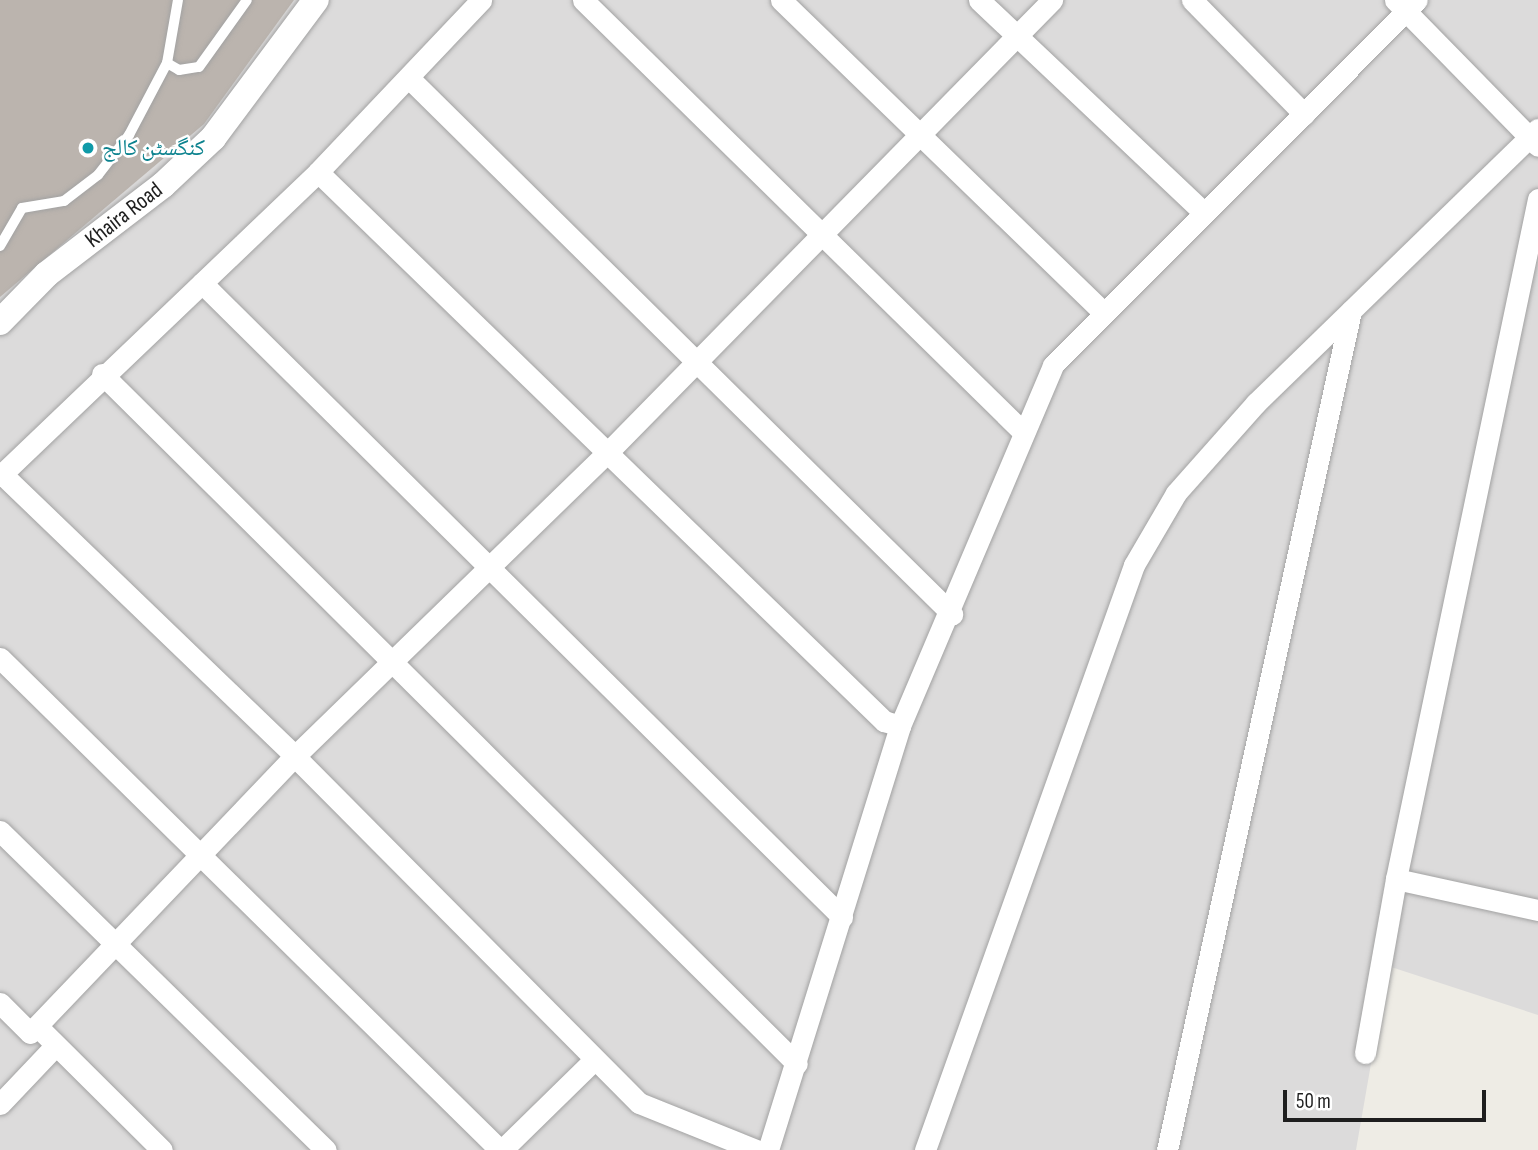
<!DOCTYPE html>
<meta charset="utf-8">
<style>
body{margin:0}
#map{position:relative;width:1538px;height:1150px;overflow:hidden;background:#eeece5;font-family:"Sofia Sans Condensed","Noto Naskh Arabic",sans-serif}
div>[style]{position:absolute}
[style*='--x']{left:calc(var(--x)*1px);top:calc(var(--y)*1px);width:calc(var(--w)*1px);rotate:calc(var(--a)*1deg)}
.residential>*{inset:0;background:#dcdbdb}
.building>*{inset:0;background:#bbb4ae}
.roads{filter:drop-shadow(0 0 2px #a2a2a2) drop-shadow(0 0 2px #a2a2a2)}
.service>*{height:10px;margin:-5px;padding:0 5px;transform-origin:5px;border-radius:5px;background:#fff}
.minor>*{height:21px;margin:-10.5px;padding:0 10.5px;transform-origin:10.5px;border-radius:10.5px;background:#fff}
.tertiary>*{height:26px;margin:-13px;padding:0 13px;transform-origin:13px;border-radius:13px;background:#fff}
.dots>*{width:19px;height:19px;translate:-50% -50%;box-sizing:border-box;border:4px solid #fff;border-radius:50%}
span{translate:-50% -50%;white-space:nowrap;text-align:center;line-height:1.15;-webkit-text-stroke:5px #fff;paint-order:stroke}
.culture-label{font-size:23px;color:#0d838f}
.left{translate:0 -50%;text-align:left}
.street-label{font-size:23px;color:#1e1e1e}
.scale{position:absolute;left:1283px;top:1090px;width:203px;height:32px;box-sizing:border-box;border:4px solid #1e1e1e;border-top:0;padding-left:9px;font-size:21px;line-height:24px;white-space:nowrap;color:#1e1e1e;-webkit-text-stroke:5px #fff;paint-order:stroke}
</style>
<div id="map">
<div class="residential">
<i style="clip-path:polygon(0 0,1538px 0,1538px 1015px,1388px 966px,1356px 1150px,0 1150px)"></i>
</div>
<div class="building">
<i style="clip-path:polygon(0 0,294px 0,204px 124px,0 297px)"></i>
</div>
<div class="roads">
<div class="service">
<i style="--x:167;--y:63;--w:14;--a:30"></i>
<i style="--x:179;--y:70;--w:20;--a:-9"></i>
<i style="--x:199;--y:67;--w:82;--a:-54.4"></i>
<i style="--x:0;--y:246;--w:44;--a:-59.9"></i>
<i style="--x:22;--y:208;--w:43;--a:-9.5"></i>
<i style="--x:64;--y:201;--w:43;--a:-37.4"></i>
<i style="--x:98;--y:175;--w:51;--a:-52.2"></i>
<i style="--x:129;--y:135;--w:81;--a:-62.2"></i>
<i style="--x:167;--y:63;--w:64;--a:-80.1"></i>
</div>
<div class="minor">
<i style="--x:583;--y:0;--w:617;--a:44.47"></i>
<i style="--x:781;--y:0;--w:450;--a:44.1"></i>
<i style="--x:979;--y:0;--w:310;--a:43.4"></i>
<i style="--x:1192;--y:0;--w:160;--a:45.5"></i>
<i style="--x:1395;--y:0;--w:204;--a:45.6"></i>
<i style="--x:410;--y:79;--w:762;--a:44.63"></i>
<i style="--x:318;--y:172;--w:789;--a:44.13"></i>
<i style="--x:884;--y:721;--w:17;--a:17"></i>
<i style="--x:1538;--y:199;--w:695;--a:101.8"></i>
<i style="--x:1396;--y:879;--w:145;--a:12.3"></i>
<i style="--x:202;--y:283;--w:901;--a:44.73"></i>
<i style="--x:102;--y:374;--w:979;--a:44.79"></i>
<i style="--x:0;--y:476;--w:440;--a:-43.7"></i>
<i style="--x:318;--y:172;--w:237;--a:-46.5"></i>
<i style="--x:0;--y:658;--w:701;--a:44.54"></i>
<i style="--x:0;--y:831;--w:456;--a:44.4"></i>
<i style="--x:0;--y:1003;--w:42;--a:45"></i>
<i style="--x:30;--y:1033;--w:383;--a:-46.3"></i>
<i style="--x:295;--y:756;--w:407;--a:-136.1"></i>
<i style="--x:37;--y:1026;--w:176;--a:44.8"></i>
<i style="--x:1365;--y:1053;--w:177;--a:-79.9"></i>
<i style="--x:0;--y:1104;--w:81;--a:-46.5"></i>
<i style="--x:502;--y:1150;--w:129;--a:-44.4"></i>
<i style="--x:756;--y:1150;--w:126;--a:-158.1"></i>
<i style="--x:639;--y:1103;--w:489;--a:-134.8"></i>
<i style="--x:295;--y:756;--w:439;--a:-44.2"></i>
<i style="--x:610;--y:450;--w:631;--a:-45.51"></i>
<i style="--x:768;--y:1150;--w:444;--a:-72.7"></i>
<i style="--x:900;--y:726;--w:392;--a:-67"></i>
<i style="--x:1053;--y:365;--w:515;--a:-45.08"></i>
<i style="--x:925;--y:1150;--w:621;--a:-70.34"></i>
<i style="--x:1134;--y:565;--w:83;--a:-59.7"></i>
<i style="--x:1176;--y:493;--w:120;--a:-48.4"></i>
<i style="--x:1256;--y:403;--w:393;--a:-44.2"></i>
<i style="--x:1167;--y:1150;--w:859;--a:-77.63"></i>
</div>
<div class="tertiary">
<i style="--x:0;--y:322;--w:67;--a:-45.6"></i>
<i style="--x:47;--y:274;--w:146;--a:-37.5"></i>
<i style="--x:163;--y:185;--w:69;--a:-43.2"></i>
<i style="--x:213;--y:138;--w:172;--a:-53.3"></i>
</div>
</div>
<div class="dots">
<i style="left:88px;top:148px;background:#0f9aa8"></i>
</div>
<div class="culture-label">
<span class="left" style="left:102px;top:148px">کنگسٹن کالج</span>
</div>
<div class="street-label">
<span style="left:124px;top:215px;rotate:-38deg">Khaira Road</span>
</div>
<div class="scale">50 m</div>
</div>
